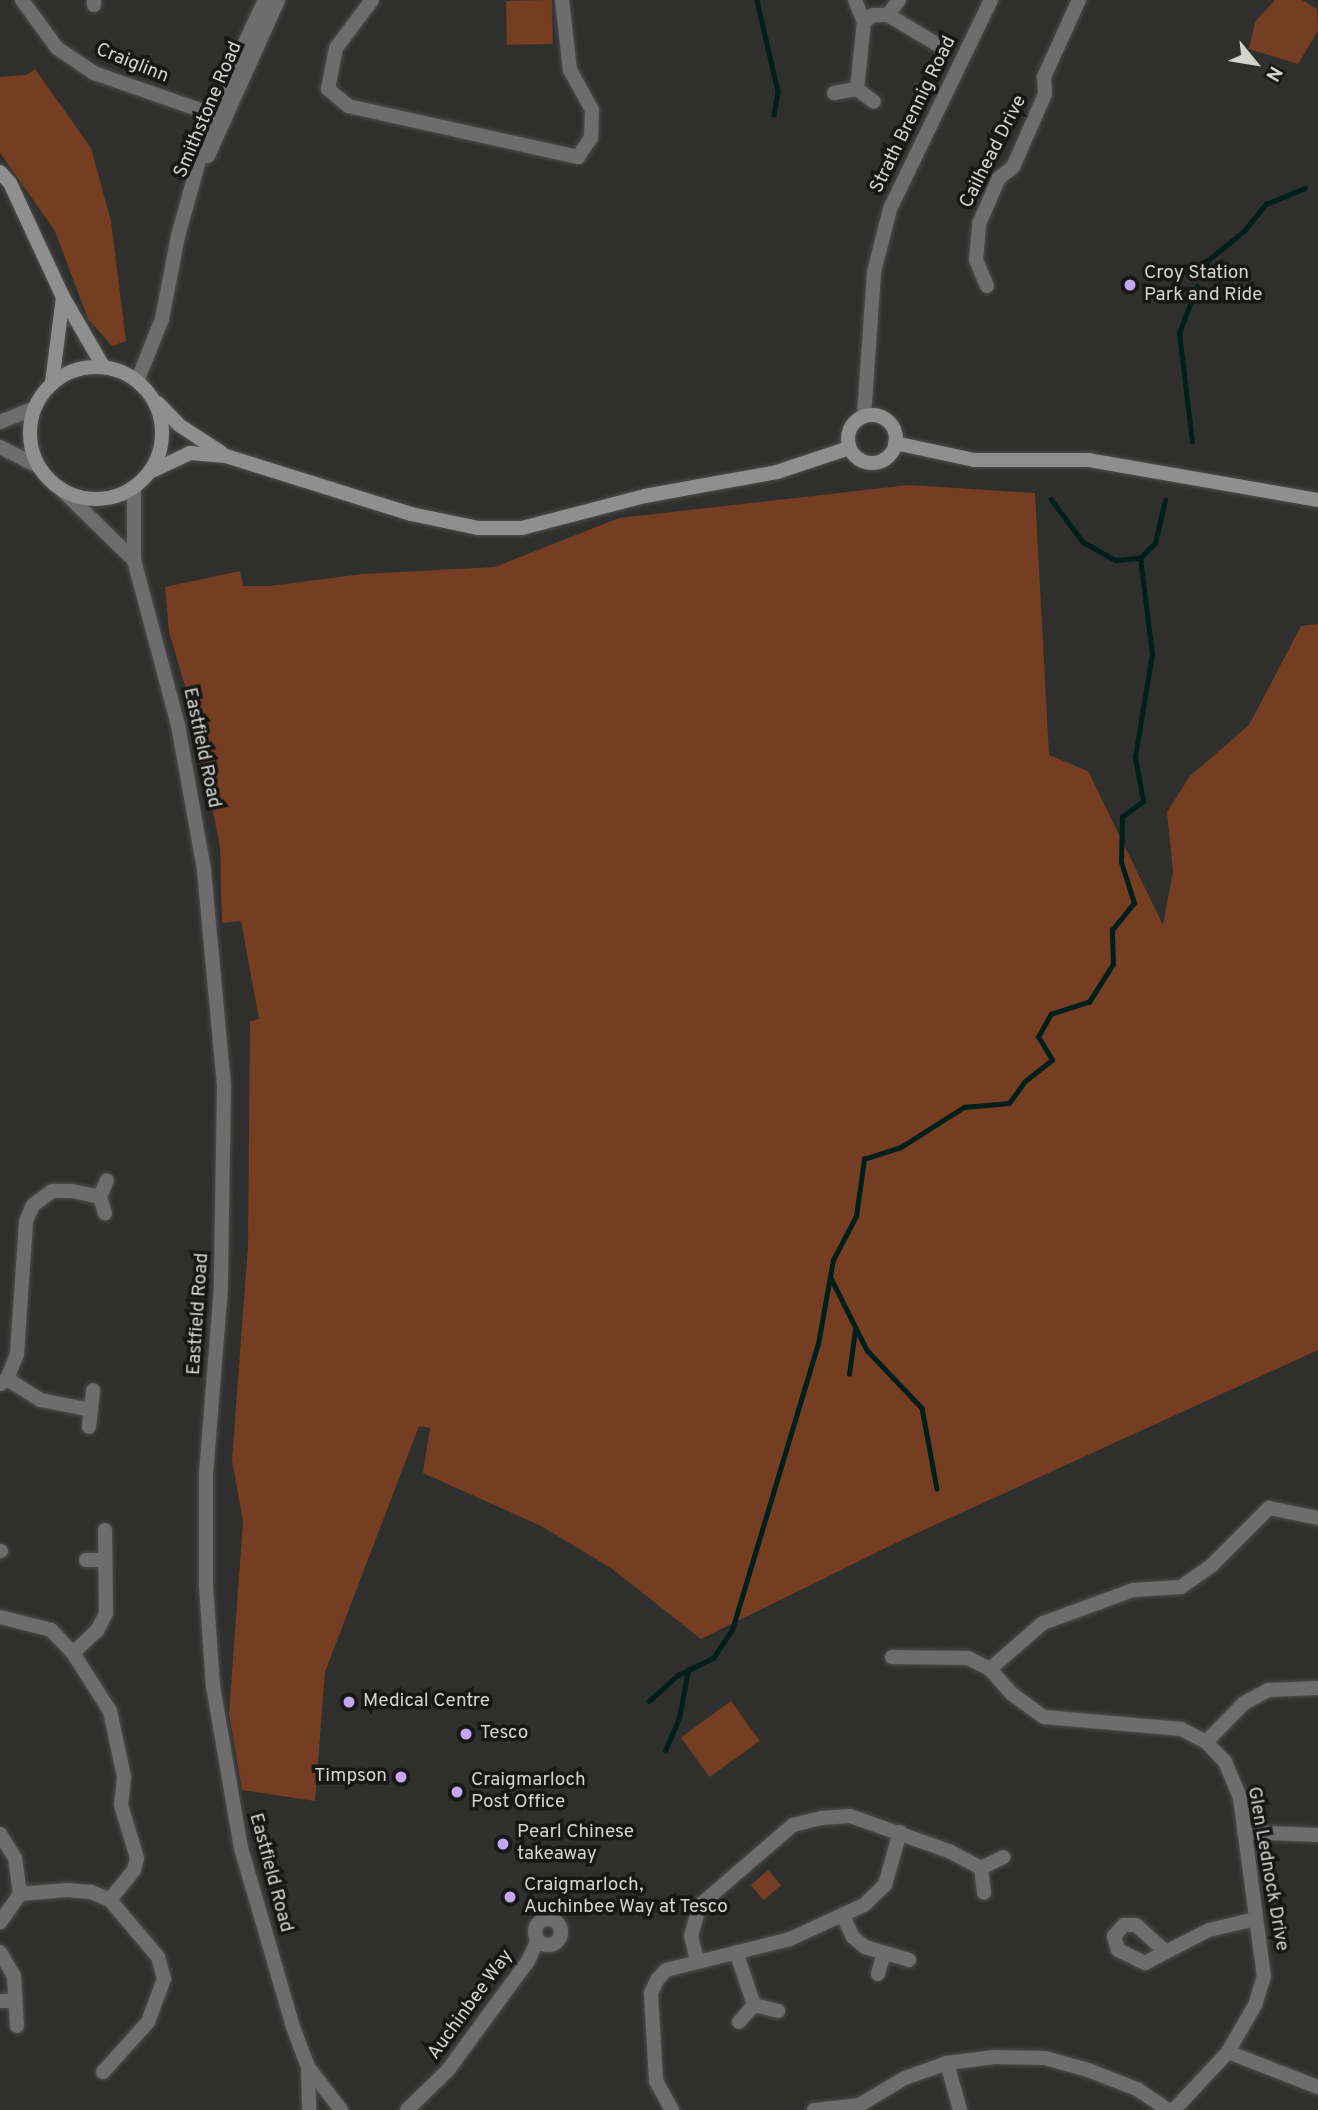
<!DOCTYPE html>
<style>
body{margin:0}
#map{position:relative;width:1318px;height:2110px;overflow:hidden;background:#2f2f2d;font-family:Overpass,sans-serif}
div>[style]{position:absolute}
[style*='--x']{left:calc(var(--x)*1px);top:calc(var(--y)*1px);width:calc(var(--w)*1px);rotate:calc(var(--a)*1deg)}
.green>*{inset:0;background:#753d22;transform-origin:0 0}
.stream>*{height:4.5px;margin:-2.25px;padding:0 2.25px;transform-origin:2.25px;border-radius:2.25px;background:#001f1b}
.roads{filter:drop-shadow(0 0 2px #4d4d4b) drop-shadow(0 0 2px #4d4d4b)}
.minor>*{height:14px;margin:-7px;padding:0 7px;transform-origin:7px;border-radius:7px;background:#6c6d6c}
.minor>.ring{margin:-7px;padding:0;box-sizing:content-box;background:none;border:14px solid #6c6d6c;border-radius:50%}
.tertiary>*{height:14px;margin:-7px;padding:0 7px;transform-origin:7px;border-radius:7px;background:#6c6d6c}
.secondary>*{height:14px;margin:-7px;padding:0 7px;transform-origin:7px;border-radius:7px;background:#8e8f8e}
.secondary>.ring{margin:-7px;padding:0;box-sizing:content-box;background:none;border:14px solid #8e8f8e;border-radius:50%}
.dots>*{width:19px;height:19px;translate:-50% -50%;box-sizing:border-box;border:4px solid #171716;border-radius:50%}
span{translate:-50% -50%;white-space:nowrap;text-align:center;line-height:1.15;-webkit-text-stroke:7px #171716;paint-order:stroke}
.street-label{font-size:19px;color:#d3d3d1}
.poi-label{font-size:19px;color:#d3d3d1}
.left{translate:0 -50%;text-align:left}
.right{translate:-100% -50%;text-align:right}
.north{position:absolute;left:1220px;top:28px;width:70px;height:70px;-webkit-text-stroke:5px #171716;paint-order:stroke;rotate:120deg;font-size:19px;font-weight:700;line-height:28px;text-align:center;color:#d3d3d1}
.north::after{content:'';display:block;margin:auto;width:24px;height:32px;background:#d3d3d1;clip-path:polygon(50% 0,100% 100%,50% 72%,0 100%)}
</style>
<div id="map">
<div class="green">
<i style="left:552px;top:0;width:44px;height:46px;rotate:89deg"></i>
<i style="clip-path:polygon(1275px 0,1302px 0,1317px 9px,1318px 31px,1298px 64px,1249px 49px,1255px 22px)"></i>
<i style="clip-path:polygon(35px 69px,91px 148px,111px 221px,126px 341px,112px 346px,88px 319px,55px 231px,0 153px,0 77px,26px 75px)"></i>
<i style="clip-path:polygon(909px 485px,1035px 493px,1049px 755px,1088px 771px,1163px 925px,1173px 872px,1167px 812px,1190px 776px,1249px 725px,1301px 626px,1318px 624px,1318px 1350px,904px 1539px,701px 1639px,611px 1568px,541px 1526px,423px 1473px,430px 1428px,419px 1426px,325px 1672px,315px 1801px,242px 1790px,229px 1714px,243px 1522px,232px 1460px,248px 1246px,250px 1021px,259px 1019px,241px 921px,222px 923px,220px 847px,194px 716px,169px 632px,165px 587px,240px 571px,243px 586px,270px 586px,362px 574px,495px 567px,619px 518px)"></i>
<i style="left:731px;top:1701px;width:49px;height:62px;rotate:54deg"></i>
<i style="left:768px;top:1870px;width:20px;height:23px;rotate:49deg"></i>
</div>
<div class="stream">
<i style="--x:757;--y:0;--w:94;--a:77.1"></i>
<i style="--x:778;--y:92;--w:23;--a:100"></i>
<i style="--x:1202;--y:275;--w:15;--a:-70"></i>
<i style="--x:1207;--y:261;--w:48;--a:-39"></i>
<i style="--x:1244;--y:231;--w:35;--a:-51"></i>
<i style="--x:1266;--y:204;--w:42;--a:-22.3"></i>
<i style="--x:1192;--y:442;--w:110;--a:-96.8"></i>
<i style="--x:1179;--y:333;--w:50;--a:-69"></i>
<i style="--x:1051;--y:499;--w:54;--a:53.3"></i>
<i style="--x:1083;--y:542;--w:37;--a:29"></i>
<i style="--x:1115;--y:560;--w:25;--a:-5"></i>
<i style="--x:831;--y:1278;--w:80;--a:63.4"></i>
<i style="--x:867;--y:1350;--w:80;--a:46.5"></i>
<i style="--x:922;--y:1408;--w:82;--a:79.5"></i>
<i style="--x:849;--y:1374;--w:44;--a:-82.2"></i>
<i style="--x:649;--y:1701;--w:39;--a:-42"></i>
<i style="--x:678;--y:1675;--w:39;--a:-26"></i>
<i style="--x:713;--y:1658;--w:34;--a:-56"></i>
<i style="--x:732;--y:1630;--w:299;--a:-73.3"></i>
<i style="--x:818;--y:1344;--w:85;--a:-79.9"></i>
<i style="--x:833;--y:1260;--w:50;--a:-62.4"></i>
<i style="--x:856;--y:1216;--w:58;--a:-82"></i>
<i style="--x:864;--y:1159;--w:39;--a:-18"></i>
<i style="--x:901;--y:1147;--w:75;--a:-32.4"></i>
<i style="--x:964;--y:1107;--w:45;--a:-5.1"></i>
<i style="--x:1009;--y:1103;--w:27;--a:-54"></i>
<i style="--x:1025;--y:1081;--w:34;--a:-38"></i>
<i style="--x:1052;--y:1060;--w:27;--a:-121"></i>
<i style="--x:1038;--y:1037;--w:26;--a:-61"></i>
<i style="--x:1051;--y:1014;--w:40;--a:-18"></i>
<i style="--x:1089;--y:1002;--w:45;--a:-57.7"></i>
<i style="--x:1113;--y:964;--w:34;--a:-92"></i>
<i style="--x:1112;--y:930;--w:35;--a:-51"></i>
<i style="--x:1134;--y:903;--w:43;--a:-107.6"></i>
<i style="--x:1121;--y:862;--w:45;--a:-88.7"></i>
<i style="--x:1122;--y:817;--w:26;--a:-37"></i>
<i style="--x:1143;--y:801;--w:45;--a:-100.3"></i>
<i style="--x:1135;--y:757;--w:104;--a:-80.6"></i>
<i style="--x:1152;--y:654;--w:97;--a:-97.1"></i>
<i style="--x:1140;--y:558;--w:21;--a:-45"></i>
<i style="--x:1155;--y:543;--w:44;--a:-76.9"></i>
<i style="--x:665;--y:1751;--w:36;--a:-67"></i>
<i style="--x:679;--y:1718;--w:49;--a:-79.4"></i>
</div>
<div class="roads">
<div class="minor">
<i style="--x:22;--y:0;--w:59;--a:53.9"></i>
<i style="--x:57;--y:48;--w:45;--a:34"></i>
<i style="--x:94;--y:73;--w:125;--a:19.2"></i>
<i style="--x:94;--y:0;--w:5;--a:90"></i>
<i style="--x:372;--y:0;--w:60;--a:126.9"></i>
<i style="--x:336;--y:48;--w:42;--a:101"></i>
<i style="--x:328;--y:89;--w:26;--a:40"></i>
<i style="--x:348;--y:106;--w:236;--a:12.5"></i>
<i style="--x:578;--y:157;--w:23;--a:-56"></i>
<i style="--x:591;--y:138;--w:28;--a:-88"></i>
<i style="--x:592;--y:110;--w:46;--a:-118.8"></i>
<i style="--x:570;--y:70;--w:70;--a:-96.5"></i>
<i style="--x:855;--y:0;--w:24;--a:68"></i>
<i style="--x:864;--y:22;--w:67;--a:96"></i>
<i style="--x:857;--y:89;--w:21;--a:37"></i>
<i style="--x:888;--y:15;--w:58;--a:31"></i>
<i style="--x:864;--y:22;--w:11;--a:-38"></i>
<i style="--x:873;--y:15;--w:15;--a:0"></i>
<i style="--x:888;--y:15;--w:19;--a:-54"></i>
<i style="--x:834;--y:93;--w:23;--a:-10"></i>
<i style="--x:987;--y:286;--w:28;--a:-113"></i>
<i style="--x:976;--y:260;--w:36;--a:-85"></i>
<i style="--x:979;--y:224;--w:50;--a:-66.5"></i>
<i style="--x:999;--y:178;--w:18;--a:-38"></i>
<i style="--x:1013;--y:167;--w:80;--a:-66.3"></i>
<i style="--x:1045;--y:94;--w:17;--a:-93"></i>
<i style="--x:1044;--y:77;--w:85;--a:-65.6"></i>
<i style="--x:100;--y:1197;--w:18;--a:-68"></i>
<i style="--x:7;--y:1379;--w:40;--a:32"></i>
<i style="--x:41;--y:1400;--w:51;--a:11.3"></i>
<i style="--x:91;--y:1410;--w:17;--a:97"></i>
<i style="--x:0;--y:1384;--w:9;--a:-36"></i>
<i style="--x:7;--y:1379;--w:27;--a:-68"></i>
<i style="--x:17;--y:1354;--w:133;--a:-86.1"></i>
<i style="--x:26;--y:1221;--w:17;--a:-66"></i>
<i style="--x:33;--y:1205;--w:24;--a:-36"></i>
<i style="--x:52;--y:1191;--w:20;--a:0"></i>
<i style="--x:72;--y:1191;--w:29;--a:12"></i>
<i style="--x:100;--y:1197;--w:17;--a:73"></i>
<i style="--x:91;--y:1410;--w:20;--a:-84"></i>
<i style="--x:0;--y:1551;--w:1;--a:0"></i>
<i style="--x:86;--y:1560;--w:19;--a:0"></i>
<i style="--x:0;--y:1617;--w:53;--a:14.3"></i>
<i style="--x:51;--y:1630;--w:32;--a:46"></i>
<i style="--x:73;--y:1653;--w:69;--a:57.5"></i>
<i style="--x:110;--y:1711;--w:67;--a:78"></i>
<i style="--x:124;--y:1777;--w:28;--a:96"></i>
<i style="--x:121;--y:1805;--w:55;--a:73.2"></i>
<i style="--x:137;--y:1858;--w:12;--a:104"></i>
<i style="--x:134;--y:1870;--w:38;--a:129"></i>
<i style="--x:110;--y:1900;--w:21;--a:-157"></i>
<i style="--x:91;--y:1892;--w:24;--a:-175"></i>
<i style="--x:67;--y:1890;--w:47;--a:175.1"></i>
<i style="--x:20;--y:1894;--w:35;--a:125"></i>
<i style="--x:73;--y:1653;--w:33;--a:-43"></i>
<i style="--x:97;--y:1631;--w:20;--a:-63"></i>
<i style="--x:106;--y:1613;--w:83;--a:-90.7"></i>
<i style="--x:892;--y:1657;--w:76;--a:0.8"></i>
<i style="--x:968;--y:1658;--w:25;--a:27"></i>
<i style="--x:990;--y:1669;--w:33;--a:49"></i>
<i style="--x:1012;--y:1694;--w:39;--a:36"></i>
<i style="--x:1044;--y:1717;--w:138;--a:5"></i>
<i style="--x:1181;--y:1729;--w:28;--a:27"></i>
<i style="--x:1206;--y:1742;--w:28;--a:46"></i>
<i style="--x:1225;--y:1762;--w:38;--a:67"></i>
<i style="--x:1240;--y:1797;--w:181;--a:82.4"></i>
<i style="--x:1264;--y:1976;--w:30;--a:107"></i>
<i style="--x:1255;--y:2005;--w:54;--a:119.9"></i>
<i style="--x:1228;--y:2052;--w:79;--a:133"></i>
<i style="--x:990;--y:1669;--w:70;--a:-41"></i>
<i style="--x:1043;--y:1623;--w:96;--a:-20.1"></i>
<i style="--x:1133;--y:1590;--w:48;--a:-3.6"></i>
<i style="--x:1181;--y:1587;--w:38;--a:-35"></i>
<i style="--x:1212;--y:1565;--w:81;--a:-45"></i>
<i style="--x:1269;--y:1508;--w:50;--a:11.5"></i>
<i style="--x:1206;--y:1742;--w:54;--a:-45.7"></i>
<i style="--x:1244;--y:1703;--w:27;--a:-28"></i>
<i style="--x:1268;--y:1690;--w:50;--a:-2.3"></i>
<i style="--x:1244;--y:1832;--w:74;--a:2.3"></i>
<i style="--x:0;--y:1834;--w:28;--a:58"></i>
<i style="--x:15;--y:1858;--w:36;--a:82"></i>
<i style="--x:981;--y:1868;--w:25;--a:-26"></i>
<i style="--x:843;--y:1916;--w:23;--a:65"></i>
<i style="--x:853;--y:1937;--w:16;--a:40"></i>
<i style="--x:865;--y:1947;--w:46;--a:16.5"></i>
<i class="ring" style="left:535px;top:1919px;width:12px;height:12px"></i>
<i style="--x:0;--y:1952;--w:28;--a:60"></i>
<i style="--x:14;--y:1976;--w:50;--a:86.6"></i>
<i style="--x:736;--y:1952;--w:56;--a:71.2"></i>
<i style="--x:754;--y:2005;--w:25;--a:14"></i>
<i style="--x:1166;--y:1952;--w:40;--a:-138"></i>
<i style="--x:1136;--y:1925;--w:12;--a:180"></i>
<i style="--x:1124;--y:1925;--w:15;--a:132"></i>
<i style="--x:1114;--y:1936;--w:15;--a:74"></i>
<i style="--x:1118;--y:1950;--w:30;--a:26"></i>
<i style="--x:1145;--y:1963;--w:24;--a:-28"></i>
<i style="--x:1166;--y:1952;--w:48;--a:-27.1"></i>
<i style="--x:1209;--y:1930;--w:48;--a:-13.2"></i>
<i style="--x:697;--y:1960;--w:25;--a:-104"></i>
<i style="--x:691;--y:1936;--w:32;--a:-74"></i>
<i style="--x:700;--y:1905;--w:123;--a:-40.7"></i>
<i style="--x:793;--y:1825;--w:29;--a:-14"></i>
<i style="--x:821;--y:1818;--w:29;--a:-4"></i>
<i style="--x:850;--y:1816;--w:105;--a:19.5"></i>
<i style="--x:949;--y:1851;--w:36;--a:28"></i>
<i style="--x:981;--y:1868;--w:25;--a:83"></i>
<i style="--x:878;--y:1974;--w:22;--a:-74"></i>
<i style="--x:0;--y:2001;--w:15;--a:0"></i>
<i style="--x:739;--y:2022;--w:23;--a:-49"></i>
<i style="--x:1228;--y:2052;--w:97;--a:21.3"></i>
<i style="--x:947;--y:2063;--w:49;--a:74.5"></i>
<i style="--x:103;--y:2072;--w:67;--a:-48"></i>
<i style="--x:148;--y:2022;--w:46;--a:-69.6"></i>
<i style="--x:164;--y:1979;--w:23;--a:-105"></i>
<i style="--x:158;--y:1957;--w:75;--a:-130.1"></i>
<i style="--x:407;--y:2110;--w:57;--a:-44.3"></i>
<i style="--x:448;--y:2070;--w:135;--a:-53.7"></i>
<i style="--x:528;--y:1961;--w:23;--a:-65"></i>
<i style="--x:672;--y:2110;--w:33;--a:-119"></i>
<i style="--x:656;--y:2081;--w:88;--a:-93.3"></i>
<i style="--x:651;--y:1993;--w:14;--a:-65"></i>
<i style="--x:657;--y:1980;--w:13;--a:-48"></i>
<i style="--x:666;--y:1970;--w:128;--a:-14"></i>
<i style="--x:790;--y:1939;--w:81;--a:-24.7"></i>
<i style="--x:864;--y:1905;--w:29;--a:-44"></i>
<i style="--x:885;--y:1885;--w:55;--a:-74.2"></i>
</div>
<div class="tertiary">
<i style="--x:208;--y:156;--w:171;--a:-65.8"></i>
<i style="--x:138;--y:379;--w:65;--a:-68.2"></i>
<i style="--x:162;--y:319;--w:85;--a:-79.1"></i>
<i style="--x:178;--y:236;--w:127;--a:-74.4"></i>
<i style="--x:212;--y:114;--w:126;--a:-65.1"></i>
<i style="--x:864;--y:416;--w:144;--a:-86"></i>
<i style="--x:874;--y:272;--w:65;--a:-75.7"></i>
<i style="--x:890;--y:209;--w:232;--a:-64.2"></i>
<i style="--x:0;--y:422;--w:37;--a:-22"></i>
<i style="--x:0;--y:447;--w:42;--a:26.6"></i>
<i style="--x:134;--y:487;--w:73;--a:90"></i>
<i style="--x:134;--y:560;--w:171;--a:75.1"></i>
<i style="--x:178;--y:725;--w:147;--a:79.8"></i>
<i style="--x:204;--y:870;--w:217;--a:84.7"></i>
<i style="--x:224;--y:1086;--w:201;--a:90.9"></i>
<i style="--x:221;--y:1287;--w:188;--a:94.6"></i>
<i style="--x:206;--y:1474;--w:112;--a:90"></i>
<i style="--x:206;--y:1586;--w:100;--a:86"></i>
<i style="--x:213;--y:1686;--w:164;--a:80.2"></i>
<i style="--x:241;--y:1848;--w:186;--a:73.8"></i>
<i style="--x:293;--y:2027;--w:43;--a:69.4"></i>
<i style="--x:308;--y:2067;--w:54;--a:52.5"></i>
<i style="--x:63;--y:491;--w:99;--a:44.2"></i>
<i style="--x:308;--y:2073;--w:37;--a:88"></i>
<i style="--x:814;--y:2110;--w:47;--a:-6.1"></i>
<i style="--x:851;--y:2110;--w:63;--a:-30.7"></i>
<i style="--x:905;--y:2078;--w:45;--a:-19.7"></i>
<i style="--x:947;--y:2063;--w:48;--a:-7.1"></i>
<i style="--x:995;--y:2057;--w:50;--a:1.1"></i>
<i style="--x:1045;--y:2058;--w:45;--a:15.6"></i>
<i style="--x:1088;--y:2070;--w:53;--a:21.2"></i>
<i style="--x:1137;--y:2089;--w:37;--a:34"></i>
</div>
<div class="secondary">
<i style="--x:0;--y:172;--w:15;--a:48"></i>
<i style="--x:10;--y:183;--w:126;--a:65.1"></i>
<i style="--x:63;--y:297;--w:80;--a:59.9"></i>
<i class="ring" style="left:30px;top:367px;width:118px;height:118px"></i>
<i style="--x:52;--y:383;--w:87;--a:-82.7"></i>
<i style="--x:158;--y:403;--w:30;--a:46"></i>
<i style="--x:179;--y:425;--w:51;--a:33.1"></i>
<i class="ring" style="left:848px;top:415px;width:34px;height:34px"></i>
<i style="--x:895;--y:443;--w:81;--a:12.1"></i>
<i style="--x:974;--y:460;--w:115;--a:0"></i>
<i style="--x:1089;--y:460;--w:232;--a:9.9"></i>
<i style="--x:150;--y:472;--w:44;--a:-25.4"></i>
<i style="--x:190;--y:453;--w:36;--a:5"></i>
<i style="--x:226;--y:456;--w:194;--a:17.4"></i>
<i style="--x:411;--y:514;--w:68;--a:11.8"></i>
<i style="--x:478;--y:528;--w:44;--a:0"></i>
<i style="--x:522;--y:528;--w:127;--a:-14.6"></i>
<i style="--x:645;--y:496;--w:134;--a:-10.3"></i>
<i style="--x:777;--y:472;--w:76;--a:-18.4"></i>
</div>
</div>
<div class="dots">
<i style="left:1130px;top:285px;background:#c5a6f1"></i>
<i style="left:349px;top:1702px;background:#c5a6f1"></i>
<i style="left:466px;top:1734px;background:#c5a6f1"></i>
<i style="left:401px;top:1777px;background:#c5a6f1"></i>
<i style="left:457px;top:1792px;background:#c5a6f1"></i>
<i style="left:503px;top:1844px;background:#c5a6f1"></i>
<i style="left:510px;top:1897px;background:#c5a6f1"></i>
</div>
<div class="street-label">
<span style="left:132px;top:64px;rotate:22deg">Craiglinn</span>
<span style="left:209px;top:110px;rotate:-67deg">Smithstone Road</span>
<span style="left:914px;top:115px;rotate:-64deg">Strath Brennig Road</span>
<span style="left:994px;top:152px;rotate:-63deg">Cailhead Drive</span>
<span style="left:201px;top:748px;rotate:78deg">Eastfield Road</span>
<span style="left:199px;top:1314px;rotate:-86deg">Eastfield Road</span>
<span style="left:1267px;top:1869px;rotate:80deg">Glen Lednock Drive</span>
<span style="left:270px;top:1873px;rotate:75deg">Eastfield Road</span>
<span style="left:471px;top:2005px;rotate:-54deg">Auchinbee Way</span>
</div>
<div class="poi-label">
<span class="left" style="left:1144px;top:285px">Croy Station<br>Park and Ride</span>
<span class="left" style="left:363px;top:1702px">Medical Centre</span>
<span class="left" style="left:480px;top:1734px">Tesco</span>
<span class="right" style="left:387px;top:1777px">Timpson</span>
<span class="left" style="left:471px;top:1792px">Craigmarloch<br>Post Office</span>
<span class="left" style="left:517px;top:1844px">Pearl Chinese<br>takeaway</span>
<span class="left" style="left:524px;top:1897px">Craigmarloch,<br>Auchinbee Way at Tesco</span>
</div>
<div class="north">N</div>
</div>
